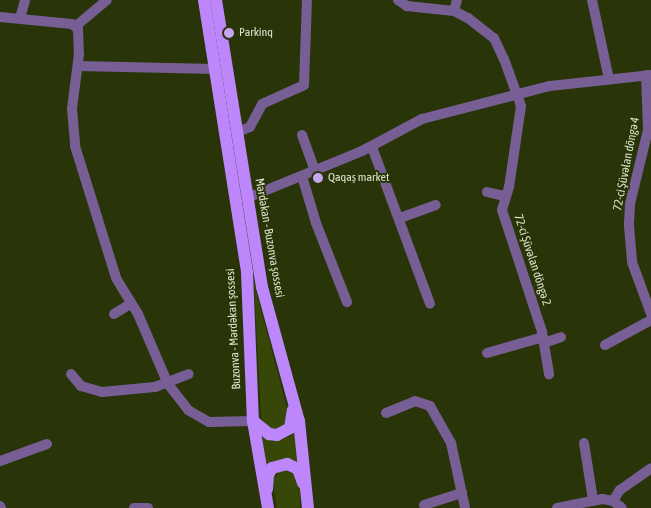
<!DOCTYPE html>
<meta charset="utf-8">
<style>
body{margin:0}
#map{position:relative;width:651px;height:508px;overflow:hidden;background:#293508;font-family:"Asap Condensed",sans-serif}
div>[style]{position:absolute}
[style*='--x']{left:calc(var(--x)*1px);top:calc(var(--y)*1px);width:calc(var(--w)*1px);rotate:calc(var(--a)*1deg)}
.green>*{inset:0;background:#374707}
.minor>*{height:10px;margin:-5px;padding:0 5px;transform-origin:5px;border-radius:5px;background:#775e95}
.major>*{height:12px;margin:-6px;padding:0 6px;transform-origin:6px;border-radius:6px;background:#bd87fb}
.dots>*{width:14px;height:14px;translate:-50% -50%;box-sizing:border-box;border:2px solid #293508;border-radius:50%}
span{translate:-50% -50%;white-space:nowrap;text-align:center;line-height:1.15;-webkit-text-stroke:4px #293508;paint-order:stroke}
.poi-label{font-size:12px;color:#d9e3ca}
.left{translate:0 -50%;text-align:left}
.street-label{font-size:12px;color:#d9e3ca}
</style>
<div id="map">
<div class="green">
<i style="clip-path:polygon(254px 283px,288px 412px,285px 425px,274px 430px,263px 423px,261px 415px)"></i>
<i style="clip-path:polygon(295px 430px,300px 467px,265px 472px,260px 434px,279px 440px,289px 437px)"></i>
<i style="clip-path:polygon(286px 471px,293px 473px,300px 485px,300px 508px,277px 508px,272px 480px,279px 472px)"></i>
</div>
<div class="minor">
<i style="--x:398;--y:0;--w:11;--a:34"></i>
<i style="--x:407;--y:6;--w:47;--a:6.1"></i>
<i style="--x:454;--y:11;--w:16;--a:27"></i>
<i style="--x:468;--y:18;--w:33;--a:38"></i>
<i style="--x:494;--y:38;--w:23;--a:65"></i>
<i style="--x:504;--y:59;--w:50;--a:70.1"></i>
<i style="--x:521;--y:106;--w:82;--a:98.4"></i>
<i style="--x:509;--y:187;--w:24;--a:107"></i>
<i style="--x:502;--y:210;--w:128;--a:71.8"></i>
<i style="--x:542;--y:332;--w:43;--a:80.5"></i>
<i style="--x:592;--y:0;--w:81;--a:77.9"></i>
<i style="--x:454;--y:11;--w:11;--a:-75"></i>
<i style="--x:0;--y:17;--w:72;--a:5.6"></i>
<i style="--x:72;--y:24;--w:8;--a:40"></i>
<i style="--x:78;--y:29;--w:25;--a:88"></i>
<i style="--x:79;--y:54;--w:55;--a:97.3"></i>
<i style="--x:72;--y:109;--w:37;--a:85"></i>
<i style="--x:75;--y:146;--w:138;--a:72.7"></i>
<i style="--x:116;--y:278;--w:42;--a:58.6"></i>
<i style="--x:138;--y:314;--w:76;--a:66.8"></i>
<i style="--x:168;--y:384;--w:33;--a:52"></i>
<i style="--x:188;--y:410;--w:24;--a:30"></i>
<i style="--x:209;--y:422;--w:44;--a:-1.3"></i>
<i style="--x:20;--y:18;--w:19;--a:-74"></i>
<i style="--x:76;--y:26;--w:40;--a:-40"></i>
<i style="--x:78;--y:66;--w:138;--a:1.2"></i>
<i style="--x:646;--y:75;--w:55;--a:87.9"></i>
<i style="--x:648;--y:130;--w:76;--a:103.7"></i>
<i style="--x:630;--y:204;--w:22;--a:93"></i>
<i style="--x:629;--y:226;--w:36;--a:85"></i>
<i style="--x:632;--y:262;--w:55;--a:69.9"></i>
<i style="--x:238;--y:132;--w:13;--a:-23"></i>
<i style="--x:250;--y:127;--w:26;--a:-62"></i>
<i style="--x:262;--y:104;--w:46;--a:-24.3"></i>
<i style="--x:304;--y:85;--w:85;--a:-88"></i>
<i style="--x:302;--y:135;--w:38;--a:70"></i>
<i style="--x:372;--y:147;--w:167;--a:69.7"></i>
<i style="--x:302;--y:176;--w:49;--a:73.4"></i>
<i style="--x:316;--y:223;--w:85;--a:68.6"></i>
<i style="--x:487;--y:192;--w:18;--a:13"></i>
<i style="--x:247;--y:198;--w:124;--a:-22.2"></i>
<i style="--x:362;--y:151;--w:68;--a:-28.1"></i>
<i style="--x:422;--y:119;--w:132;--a:-14.5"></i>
<i style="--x:550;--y:86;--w:102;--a:-6.2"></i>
<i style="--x:400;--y:218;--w:38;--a:-20"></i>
<i style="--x:114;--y:314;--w:19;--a:-32"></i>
<i style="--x:544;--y:343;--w:18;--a:-19"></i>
<i style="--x:605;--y:345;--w:52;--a:-28.5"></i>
<i style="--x:487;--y:353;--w:58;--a:-15.9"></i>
<i style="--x:71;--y:374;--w:16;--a:50"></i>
<i style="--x:81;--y:386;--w:22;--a:16"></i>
<i style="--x:102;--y:392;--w:53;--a:-5.4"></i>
<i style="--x:155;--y:387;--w:36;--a:-21"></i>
<i style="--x:386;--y:413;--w:31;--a:-22"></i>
<i style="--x:415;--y:401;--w:16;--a:18"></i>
<i style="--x:430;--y:406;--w:43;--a:60.4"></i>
<i style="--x:451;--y:443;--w:66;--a:77.8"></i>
<i style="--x:584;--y:443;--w:58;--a:81"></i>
<i style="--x:0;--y:461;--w:50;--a:-19.9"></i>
<i style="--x:613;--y:501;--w:13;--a:-58"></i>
<i style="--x:620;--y:490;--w:38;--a:-35"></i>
<i style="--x:424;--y:505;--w:40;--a:-18"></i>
<i style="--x:0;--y:506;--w:2;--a:63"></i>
<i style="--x:134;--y:508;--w:14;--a:0"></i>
<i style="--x:557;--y:508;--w:46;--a:-11.3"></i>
<i style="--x:602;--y:499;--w:11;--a:10"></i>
<i style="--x:613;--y:501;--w:11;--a:38"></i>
</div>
<div class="major">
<i style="--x:204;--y:0;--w:276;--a:81"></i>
<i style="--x:247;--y:273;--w:148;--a:87.7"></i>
<i style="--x:253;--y:421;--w:88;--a:80.2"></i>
<i style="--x:216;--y:0;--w:291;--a:80.9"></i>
<i style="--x:262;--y:287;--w:139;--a:74.6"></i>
<i style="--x:299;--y:421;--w:87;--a:84.1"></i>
<i style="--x:253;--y:421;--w:21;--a:39"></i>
<i style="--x:269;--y:434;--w:8;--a:7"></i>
<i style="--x:277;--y:435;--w:15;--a:-28"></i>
<i style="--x:290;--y:428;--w:18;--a:-81"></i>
<i style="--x:267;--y:489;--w:14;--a:-86"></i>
<i style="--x:268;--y:475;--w:8;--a:-60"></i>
<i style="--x:272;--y:468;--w:16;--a:-15"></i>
<i style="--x:287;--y:464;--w:12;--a:24"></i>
<i style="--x:298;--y:469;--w:15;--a:70"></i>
</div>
<div class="dots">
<i style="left:229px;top:33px;background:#c6a6f0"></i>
<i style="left:318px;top:178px;background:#c6a6f0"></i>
</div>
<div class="poi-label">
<span class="left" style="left:239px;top:33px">Parkinq</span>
<span class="left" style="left:328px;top:178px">Qaqaş market</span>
</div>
<div class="street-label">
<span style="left:627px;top:164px;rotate:-79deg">72-ci Şüvəlan döngə 4</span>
<span style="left:269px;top:238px;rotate:80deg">Mərdəkan - Buzonva şossesi</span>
<span style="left:532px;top:260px;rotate:72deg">72-ci Şüvəlan döngə 2</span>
<span style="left:234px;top:329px;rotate:-93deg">Buzonva - Mərdəkan şossesi</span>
</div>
</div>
